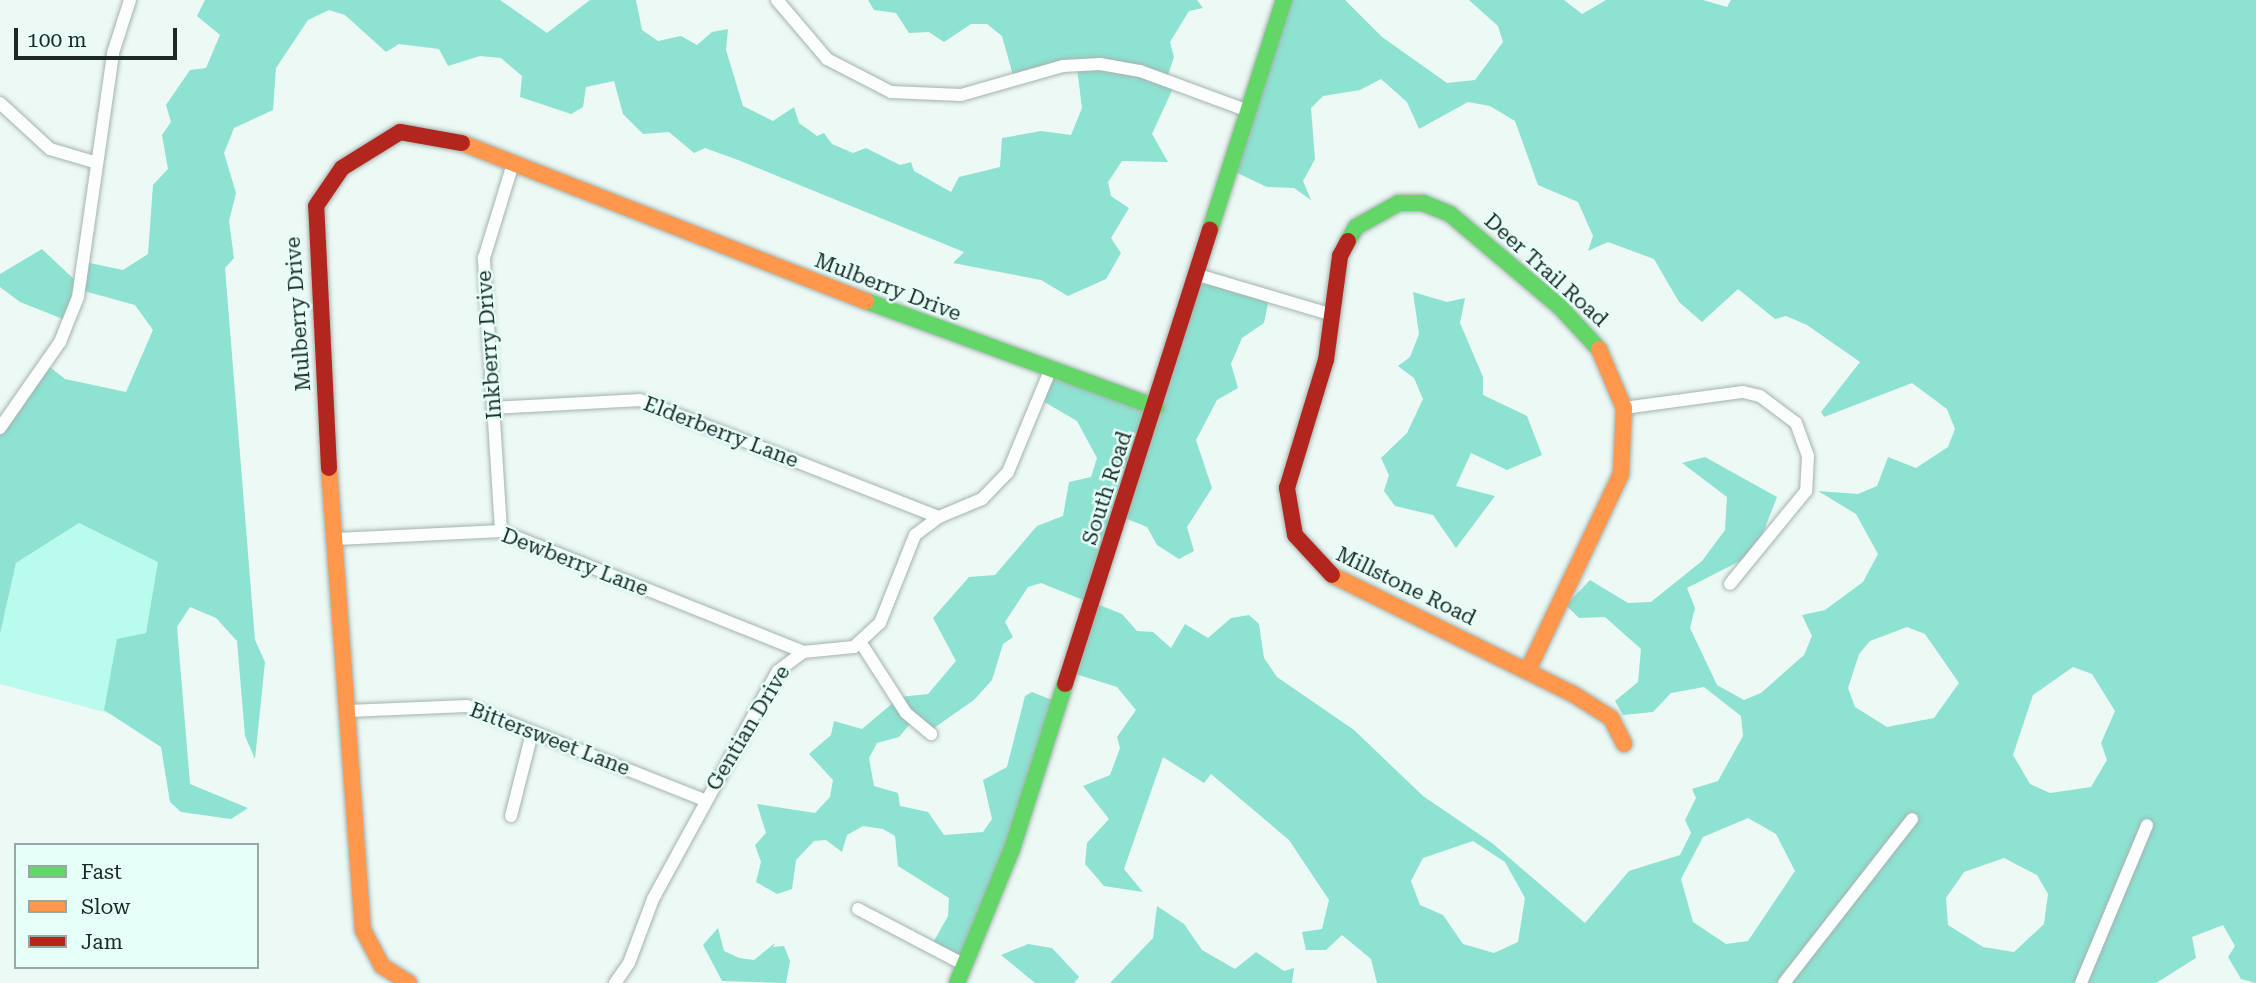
<!DOCTYPE html>
<style>
body{margin:0}
#map{position:relative;width:2256px;height:983px;overflow:hidden;background:#ecf9f5;font-family:"Roboto Serif",serif}
div>[style]{position:absolute}
[style*='--x']{left:calc(var(--x)*1px);top:calc(var(--y)*1px);width:calc(var(--w)*1px);rotate:calc(var(--a)*1deg)}
.green>*{inset:0;background:#b9fbec}
.forest>*{inset:0;background:#8de2d2}
.roads{filter:drop-shadow(0 0 2px #a5b2af) drop-shadow(0 0 2px #a5b2af)}
.street>*{height:12px;margin:-6px;padding:0 6px;transform-origin:6px;border-radius:6px;background:#fcfefe}
.fast>*{height:16px;margin:-8px;padding:0 8px;transform-origin:8px;border-radius:8px;background:#63d668}
.slow>*{height:16px;margin:-8px;padding:0 8px;transform-origin:8px;border-radius:8px;background:#ff974d}
.jam>*{height:16px;margin:-8px;padding:0 8px;transform-origin:8px;border-radius:8px;background:#b3261e}
span{translate:-50% -50%;white-space:nowrap;text-align:center;line-height:1.15;-webkit-text-stroke:5px #e6fff8;paint-order:stroke}
.street-label{font-size:21px;color:#1b2a27}
.legend{position:absolute;left:14px;top:843px;width:245px;height:126px;box-sizing:border-box;background:#e6fff8;border:2px solid #95aaa4;margin:0;padding:9px 12px;list-style:none;font-size:21px;color:#1b2a27}
.legend li{display:flex;align-items:center;gap:14px;height:35px}
.legend b{width:35px;border:2px solid #95aaa4}
.scale{position:absolute;left:14px;top:28px;width:163px;height:32px;box-sizing:border-box;border:4px solid #1b2a27;border-top:0;padding-left:9px;font-size:21px;line-height:24px;white-space:nowrap;color:#1b2a27;-webkit-text-stroke:5px #e6fff8;paint-order:stroke}
</style>
<div id="map">
<div class="green">
<i style="clip-path:polygon(79px 523px,159px 562px,146px 633px,117px 640px,108px 713px,0 684px,0 634px,16px 563px)"></i>
</div>
<div class="forest">
<i style="clip-path:polygon(205px 0,500px 0,547px 33px,590px 0,636px 0,642px 30px,658px 41px,681px 36px,697px 45px,712px 32px,728px 29px,726px 50px,743px 106px,773px 121px,794px 107px,799px 123px,817px 136px,824px 133px,832px 144px,853px 153px,866px 148px,900px 165px,911px 162px,914px 171px,951px 192px,959px 177px,1000px 167px,1002px 138px,1041px 131px,1071px 135px,1082px 108px,1077px 68px,1014px 79px,1002px 36px,987px 24px,971px 24px,944px 42px,929px 32px,909px 33px,896px 13px,874px 10px,868px 0,1197px 0,1203px 8px,1189px 11px,1170px 42px,1174px 57px,1166px 81px,1174px 86px,1152px 134px,1168px 162px,1122px 161px,1108px 182px,1111px 196px,1129px 208px,1111px 238px,1121px 253px,1106px 279px,1068px 296px,1041px 280px,953px 263px,964px 252px,738px 160px,705px 148px,694px 153px,669px 132px,643px 134px,623px 114px,614px 81px,586px 87px,583px 107px,571px 114px,520px 97px,522px 76px,501px 58px,480px 56px,448px 66px,439px 49px,399px 44px,386px 52px,345px 15px,329px 10px,308px 20px,276px 68px,273px 110px,234px 128px,224px 153px,236px 193px,229px 221px,234px 258px,225px 268px,255px 640px,265px 662px,255px 759px,245px 736px,237px 641px,216px 618px,190px 607px,177px 627px,190px 784px,248px 808px,231px 819px,181px 812px,170px 802px,161px 747px,104px 710px,117px 639px,146px 633px,158px 562px,79px 523px,16px 563px,0 634px,0 427px,46px 364px,65px 379px,126px 392px,153px 330px,135px 305px,84px 291px,68px 321px,20px 302px,0 287px,0 274px,42px 249px,80px 285px,85px 262px,123px 270px,148px 254px,153px 185px,168px 169px,162px 135px,171px 122px,166px 105px,190px 70px,206px 68px,220px 35px,197px 16px)"></i>
<i style="clip-path:polygon(evenodd,1283px 0,1345px 0,1382px 37px,1447px 83px,1475px 80px,1503px 42px,1498px 26px,1469px 0,1564px 0,1582px 14px,1606px 0,1703px 0,1727px 7px,1731px 0,2256px 0,2256px 983px,2241px 979px,2228px 957px,2235px 946px,2223px 925px,2192px 937px,2196px 958px,2156px 983px,1377px 983px,1371px 959px,1342px 935px,1326px 950px,1306px 950px,1302px 932px,1322px 929px,1329px 900px,1289px 840px,1211px 774px,1204px 783px,1163px 757px,1124px 869px,1143px 892px,1104px 886px,1085px 864px,1087px 843px,1109px 819px,1083px 786px,1110px 775px,1120px 748px,1117px 737px,1136px 710px,1117px 687px,1069px 672px,1097px 604px,1122px 614px,1137px 631px,1153px 632px,1171px 648px,1185px 624px,1208px 638px,1231px 618px,1249px 615px,1259px 624px,1264px 658px,1277px 677px,1354px 730px,1423px 796px,1492px 843px,1585px 923px,1629px 871px,1680px 855px,1691px 833px,1685px 820px,1696px 798px,1692px 789px,1718px 781px,1743px 736px,1741px 716px,1704px 687px,1671px 693px,1653px 712px,1623px 715px,1615px 701px,1638px 682px,1641px 649px,1605px 617px,1579px 618px,1566px 605px,1590px 580px,1628px 603px,1651px 602px,1702px 561px,1725px 530px,1727px 497px,1682px 463px,1705px 457px,1777px 497px,1759px 543px,1742px 560px,1687px 588px,1695px 608px,1690px 628px,1717px 685px,1744px 700px,1761px 693px,1804px 655px,1812px 636px,1802px 615px,1825px 610px,1863px 582px,1878px 554px,1856px 514px,1818px 491px,1858px 494px,1877px 486px,1888px 457px,1916px 468px,1948px 447px,1955px 429px,1947px 409px,1912px 383px,1824px 417px,1821px 412px,1860px 362px,1807px 325px,1786px 316px,1775px 319px,1738px 289px,1702px 322px,1679px 302px,1654px 259px,1608px 242px,1588px 251px,1593px 236px,1578px 202px,1538px 185px,1515px 121px,1490px 106px,1468px 102px,1419px 129px,1407px 102px,1381px 79px,1360px 90px,1323px 96px,1311px 108px,1315px 159px,1303px 181px,1311px 200px,1294px 188px,1267px 187px,1231px 170px,1283px 0,1907px 627px,1925px 634px,1959px 683px,1934px 718px,1887px 727px,1855px 707px,1848px 688px,1859px 654px,1870px 641px,1907px 627px,1283px 0,2073px 667px,2092px 674px,2115px 711px,2101px 743px,2107px 760px,2091px 787px,2050px 793px,2030px 784px,2013px 755px,2033px 695px,2073px 667px,1283px 0,1748px 818px,1776px 834px,1795px 871px,1748px 941px,1726px 944px,1693px 922px,1681px 879px,1703px 837px,1748px 818px,1283px 0,1473px 841px,1505px 862px,1525px 898px,1518px 942px,1494px 953px,1463px 944px,1443px 915px,1420px 905px,1411px 881px,1423px 858px,1473px 841px,1283px 0,2004px 858px,2037px 875px,2048px 894px,2044px 924px,2014px 952px,1983px 947px,1948px 925px,1946px 898px,1964px 872px,2004px 858px)"></i>
<i style="clip-path:polygon(1195px 279px,1269px 299px,1264px 323px,1242px 338px,1231px 364px,1238px 388px,1217px 400px,1196px 440px,1212px 488px,1187px 527px,1194px 551px,1179px 559px,1157px 545px,1147px 527px,1120px 516px,1088px 602px,1041px 583px,1028px 587px,1005px 622px,1013px 637px,1003px 644px,992px 680px,974px 700px,931px 730px,914px 719px,899px 737px,877px 743px,869px 758px,874px 786px,898px 793px,900px 806px,928px 812px,944px 835px,983px 832px,992px 819px,983px 780px,1007px 767px,1025px 696px,1032px 692px,1057px 702px,965px 962px,929px 950px,948px 916px,949px 898px,898px 866px,895px 836px,883px 829px,863px 826px,847px 835px,842px 852px,826px 840px,814px 841px,796px 860px,792px 889px,777px 894px,756px 882px,761px 862px,755px 845px,766px 833px,757px 804px,815px 813px,830px 797px,833px 780px,809px 754px,831px 735px,834px 721px,862px 729px,900px 697px,928px 694px,956px 661px,933px 618px,969px 577px,995px 575px,1037px 526px,1063px 516px,1069px 482px,1091px 477px,1097px 458px,1077px 421px,1041px 400px,1048px 378px,1154px 408px)"></i>
<i style="clip-path:polygon(1413px 292px,1447px 302px,1465px 298px,1460px 323px,1483px 377px,1483px 395px,1527px 416px,1542px 455px,1507px 470px,1471px 453px,1456px 486px,1495px 496px,1456px 548px,1433px 515px,1395px 506px,1384px 491px,1389px 475px,1381px 458px,1407px 433px,1423px 399px,1414px 378px,1398px 366px,1410px 357px,1419px 334px)"></i>
<i style="clip-path:polygon(1157px 906px,1184px 924px,1202px 950px,1235px 969px,1256px 952px,1284px 971px,1294px 968px,1292px 983px,1110px 983px,1153px 938px)"></i>
<i style="clip-path:polygon(718px 928px,724px 951px,739px 958px,754px 960px,775px 943px,773px 947px,784px 946px,790px 961px,786px 983px,722px 981px,703px 945px)"></i>
<i style="clip-path:polygon(1028px 944px,1052px 948px,1079px 977px,1074px 983px,1035px 983px,1001px 955px)"></i>
</div>
<div class="roads">
<div class="street">
<i style="--x:777;--y:0;--w:77;--a:49.7"></i>
<i style="--x:827;--y:59;--w:72;--a:27.3"></i>
<i style="--x:891;--y:92;--w:70;--a:2.5"></i>
<i style="--x:961;--y:95;--w:106;--a:-15.9"></i>
<i style="--x:1063;--y:66;--w:37;--a:-3"></i>
<i style="--x:1100;--y:64;--w:41;--a:9.9"></i>
<i style="--x:1140;--y:71;--w:115;--a:20.3"></i>
<i style="--x:0;--y:103;--w:68;--a:42.6"></i>
<i style="--x:50;--y:149;--w:46;--a:16.5"></i>
<i style="--x:1198;--y:275;--w:138;--a:16.5"></i>
<i style="--x:493;--y:408;--w:147;--a:-3.1"></i>
<i style="--x:640;--y:400;--w:321;--a:21.4"></i>
<i style="--x:1624;--y:408;--w:120;--a:-7.7"></i>
<i style="--x:1743;--y:392;--w:17;--a:13"></i>
<i style="--x:1760;--y:396;--w:45;--a:36.9"></i>
<i style="--x:1796;--y:423;--w:35;--a:70"></i>
<i style="--x:1808;--y:456;--w:35;--a:93"></i>
<i style="--x:1806;--y:491;--w:120;--a:129.3"></i>
<i style="--x:0;--y:428;--w:105;--a:-55.1"></i>
<i style="--x:60;--y:342;--w:48;--a:-68.2"></i>
<i style="--x:78;--y:297;--w:246;--a:-81.8"></i>
<i style="--x:113;--y:53;--w:56;--a:-72.2"></i>
<i style="--x:501;--y:531;--w:274;--a:-93.6"></i>
<i style="--x:484;--y:258;--w:98;--a:-72.9"></i>
<i style="--x:337;--y:539;--w:164;--a:-2.8"></i>
<i style="--x:501;--y:531;--w:325;--a:21.8"></i>
<i style="--x:861;--y:643;--w:83;--a:57.3"></i>
<i style="--x:906;--y:713;--w:33;--a:40"></i>
<i style="--x:348;--y:711;--w:119;--a:-2.4"></i>
<i style="--x:467;--y:706;--w:256;--a:21.6"></i>
<i style="--x:511;--y:816;--w:86;--a:-75.8"></i>
<i style="--x:858;--y:909;--w:121;--a:27.6"></i>
<i style="--x:615;--y:983;--w:24;--a:-55"></i>
<i style="--x:629;--y:963;--w:68;--a:-69.4"></i>
<i style="--x:653;--y:899;--w:260;--a:-61.3"></i>
<i style="--x:778;--y:671;--w:31;--a:-37"></i>
<i style="--x:803;--y:652;--w:51;--a:-5.6"></i>
<i style="--x:854;--y:647;--w:35;--a:-43"></i>
<i style="--x:880;--y:623;--w:95;--a:-68.3"></i>
<i style="--x:915;--y:535;--w:30;--a:-37"></i>
<i style="--x:939;--y:517;--w:47;--a:-22.7"></i>
<i style="--x:982;--y:499;--w:37;--a:-46"></i>
<i style="--x:1008;--y:472;--w:107;--a:-67.5"></i>
<i style="--x:1784;--y:983;--w:208;--a:-52"></i>
<i style="--x:2081;--y:983;--w:171;--a:-67.3"></i>
</div>
<div class="fast">
<i style="--x:1210;--y:230;--w:242;--a:-72.2"></i>
<i style="--x:1348;--y:241;--w:16;--a:-60"></i>
<i style="--x:1356;--y:227;--w:49;--a:-29.2"></i>
<i style="--x:1399;--y:203;--w:24;--a:0"></i>
<i style="--x:1423;--y:203;--w:29;--a:22"></i>
<i style="--x:1450;--y:214;--w:143;--a:40.2"></i>
<i style="--x:1559;--y:306;--w:59;--a:47.1"></i>
<i style="--x:866;--y:301;--w:309;--a:20.1"></i>
<i style="--x:957;--y:983;--w:145;--a:-67.7"></i>
<i style="--x:1012;--y:849;--w:173;--a:-72.2"></i>
</div>
<div class="slow">
<i style="--x:462;--y:143;--w:434;--a:21.4"></i>
<i style="--x:329;--y:468;--w:463;--a:85.8"></i>
<i style="--x:363;--y:930;--w:41;--a:62.2"></i>
<i style="--x:382;--y:966;--w:32;--a:32"></i>
<i style="--x:1332;--y:575;--w:269;--a:26.3"></i>
<i style="--x:1573;--y:694;--w:45;--a:32.3"></i>
<i style="--x:1611;--y:718;--w:29;--a:63"></i>
<i style="--x:1528;--y:670;--w:217;--a:-64.6"></i>
<i style="--x:1621;--y:474;--w:66;--a:-87.4"></i>
<i style="--x:1624;--y:408;--w:64;--a:-113"></i>
</div>
<div class="jam">
<i style="--x:329;--y:468;--w:262;--a:-92.8"></i>
<i style="--x:316;--y:206;--w:46;--a:-55.6"></i>
<i style="--x:342;--y:168;--w:68;--a:-31.8"></i>
<i style="--x:400;--y:132;--w:63;--a:10.1"></i>
<i style="--x:1332;--y:575;--w:54;--a:-132.8"></i>
<i style="--x:1295;--y:535;--w:48;--a:-99.7"></i>
<i style="--x:1287;--y:488;--w:134;--a:-73.1"></i>
<i style="--x:1326;--y:360;--w:105;--a:-82.3"></i>
<i style="--x:1340;--y:256;--w:17;--a:-62"></i>
<i style="--x:1065;--y:684;--w:477;--a:-72.3"></i>
</div>
</div>
<div class="street-label">
<span style="left:1546px;top:270px;rotate:42deg">Deer Trail Road</span>
<span style="left:888px;top:287px;rotate:21deg">Mulberry Drive</span>
<span style="left:298px;top:314px;rotate:-94deg">Mulberry Drive</span>
<span style="left:489px;top:345px;rotate:-94deg">Inkberry Drive</span>
<span style="left:721px;top:432px;rotate:21deg">Elderberry Lane</span>
<span style="left:1107px;top:488px;rotate:-72deg">South Road</span>
<span style="left:575px;top:562px;rotate:21deg">Dewberry Lane</span>
<span style="left:1406px;top:586px;rotate:26deg">Millstone Road</span>
<span style="left:748px;top:728px;rotate:-59deg">Gentian Drive</span>
<span style="left:550px;top:739px;rotate:21deg">Bittersweet Lane</span>
</div>
<ul class="legend">
<li><b style="height:9px;background:#63d668"></b>Fast</li>
<li><b style="height:9px;background:#ff974d"></b>Slow</li>
<li><b style="height:9px;background:#b3261e"></b>Jam</li>
</ul>
<div class="scale">100 m</div>
</div>
